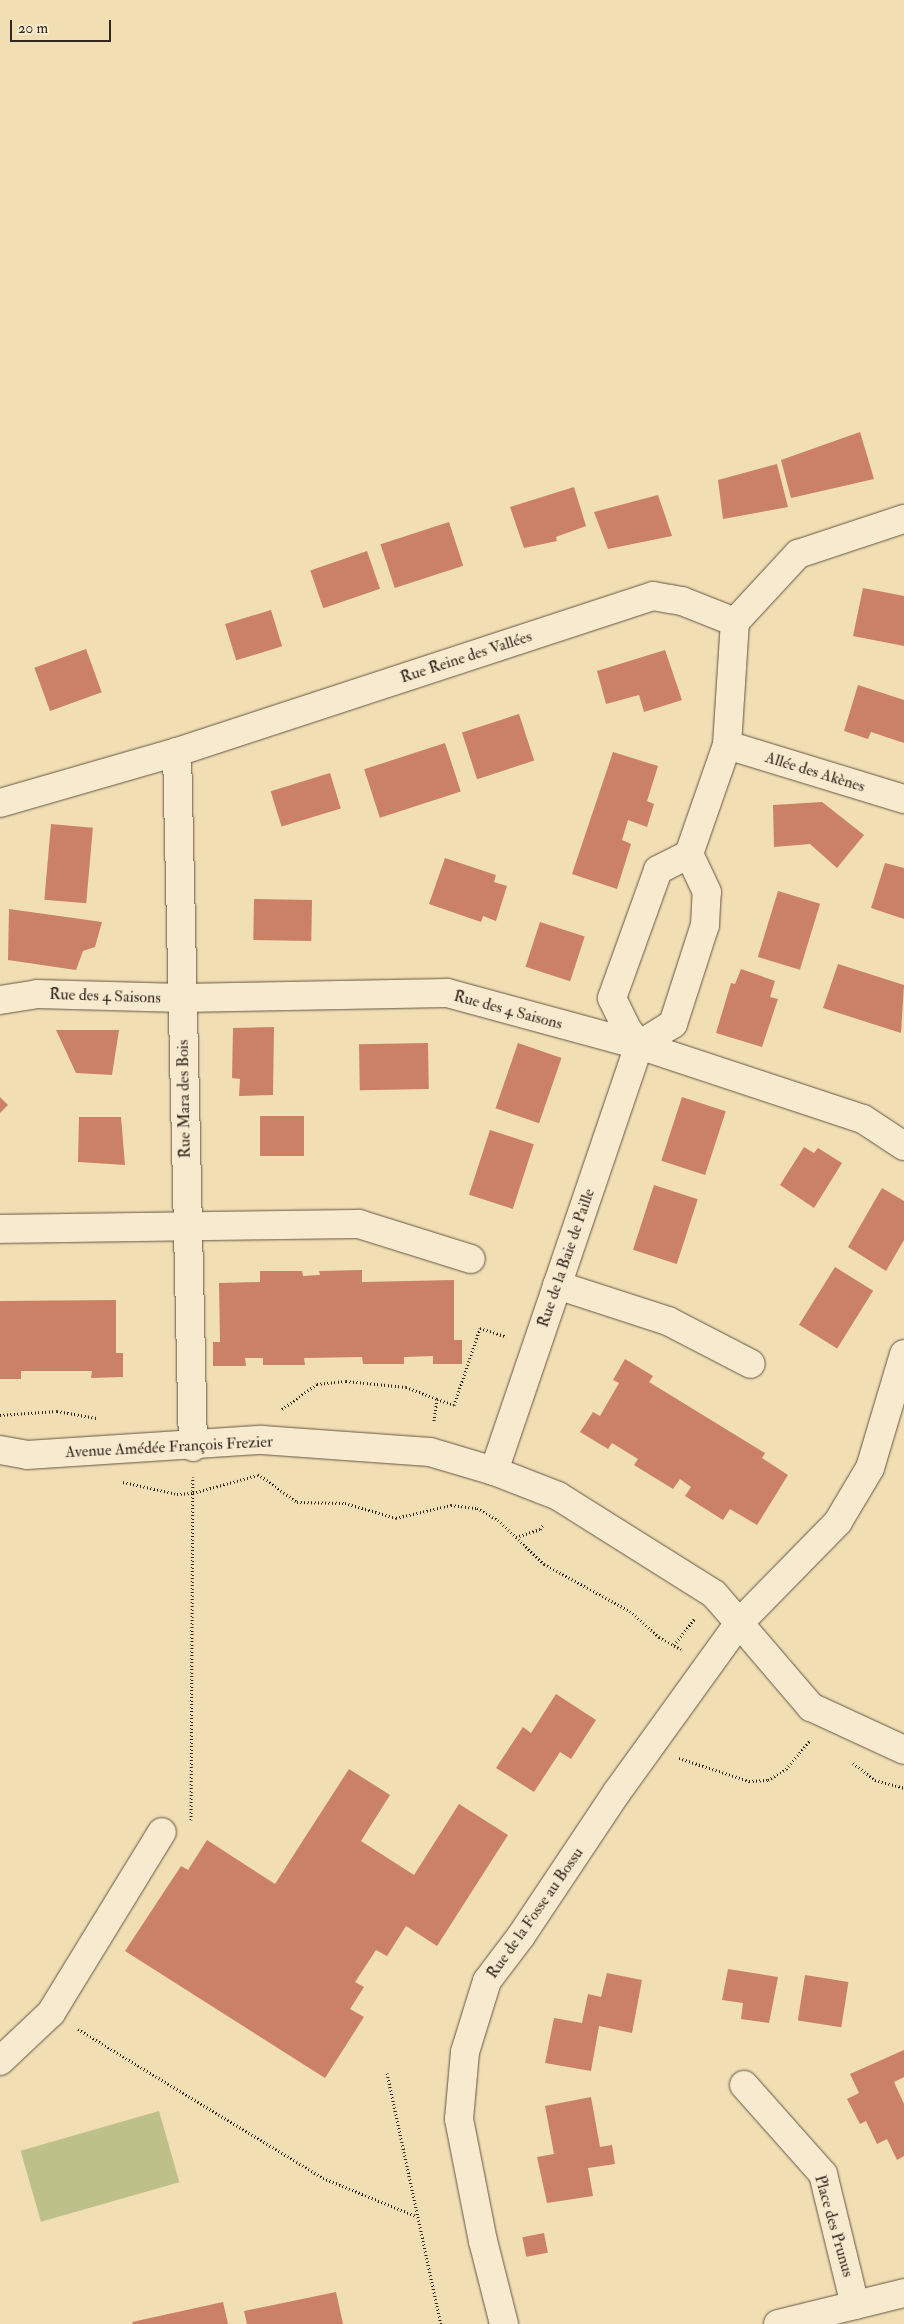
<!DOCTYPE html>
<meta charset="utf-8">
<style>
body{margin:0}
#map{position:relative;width:904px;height:2324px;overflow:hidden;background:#f2deb3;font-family:"IM FELL Double Pica",serif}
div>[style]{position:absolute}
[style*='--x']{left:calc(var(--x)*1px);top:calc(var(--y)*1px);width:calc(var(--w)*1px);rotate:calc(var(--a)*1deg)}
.green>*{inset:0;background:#bec08a;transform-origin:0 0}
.building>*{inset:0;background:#ca8165;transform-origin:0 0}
.path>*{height:3px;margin-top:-1.5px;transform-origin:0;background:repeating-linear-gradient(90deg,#332821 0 1px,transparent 0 3.5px)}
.roads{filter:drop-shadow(0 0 1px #635646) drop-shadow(0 0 1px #635646)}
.minor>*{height:28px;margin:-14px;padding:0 14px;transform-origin:14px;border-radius:14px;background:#f7eace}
span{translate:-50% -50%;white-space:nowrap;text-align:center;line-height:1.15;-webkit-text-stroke:4px #f7eace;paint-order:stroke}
.street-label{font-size:16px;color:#332821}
.scale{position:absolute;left:10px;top:20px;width:101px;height:22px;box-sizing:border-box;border:2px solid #332821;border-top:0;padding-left:6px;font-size:15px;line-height:18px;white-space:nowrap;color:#332821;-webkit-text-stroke:4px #f7eace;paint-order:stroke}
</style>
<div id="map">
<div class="green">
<i style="left:159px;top:2111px;width:74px;height:144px;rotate:74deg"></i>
</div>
<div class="building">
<i style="clip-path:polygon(860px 432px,874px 479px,791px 498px,781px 460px)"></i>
<i style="clip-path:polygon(777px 464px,788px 507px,723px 519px,718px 480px)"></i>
<i style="clip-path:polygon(574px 487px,586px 526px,556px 537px,557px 541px,524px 548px,510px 507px)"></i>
<i style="clip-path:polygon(658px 495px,672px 536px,608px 549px,594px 512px)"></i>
<i style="left:449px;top:522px;width:46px;height:72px;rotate:72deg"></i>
<i style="left:367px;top:551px;width:40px;height:60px;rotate:71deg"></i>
<i style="clip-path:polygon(863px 588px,904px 596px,904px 646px,853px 636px)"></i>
<i style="left:271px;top:610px;width:38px;height:48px;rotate:73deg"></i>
<i style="left:86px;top:649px;width:46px;height:55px;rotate:70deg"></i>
<i style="clip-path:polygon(665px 650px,682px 700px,644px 712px,639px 695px,606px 704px,597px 671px)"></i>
<i style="clip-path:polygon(858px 685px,904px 700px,904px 743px,871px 732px,868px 739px,844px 731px)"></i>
<i style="left:519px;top:714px;width:49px;height:60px;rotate:72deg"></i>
<i style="left:445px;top:743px;width:51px;height:85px;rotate:72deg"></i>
<i style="clip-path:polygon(613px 752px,658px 766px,647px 801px,654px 804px,647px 827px,628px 820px,622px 840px,631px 844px,617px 889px,572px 874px)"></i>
<i style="left:330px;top:773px;width:37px;height:62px;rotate:73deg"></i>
<i style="clip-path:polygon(822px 802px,864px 835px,837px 868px,810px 844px,774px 847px,773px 805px)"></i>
<i style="left:51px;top:824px;width:42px;height:76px;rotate:5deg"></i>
<i style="clip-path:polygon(445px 858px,496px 875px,494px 882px,507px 886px,496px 921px,483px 916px,481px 922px,429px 904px)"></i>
<i style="clip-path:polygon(885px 863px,904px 868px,904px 919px,871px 908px)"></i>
<i style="left:778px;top:891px;width:44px;height:69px;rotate:17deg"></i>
<i style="left:254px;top:899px;width:58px;height:41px;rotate:1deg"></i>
<i style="clip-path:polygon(9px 909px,102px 922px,95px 947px,83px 951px,76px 970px,8px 960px)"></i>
<i style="left:540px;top:922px;width:47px;height:47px;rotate:18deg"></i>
<i style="clip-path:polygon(838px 964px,904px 985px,901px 1033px,823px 1008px)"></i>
<i style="clip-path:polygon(741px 969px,775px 981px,770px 997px,778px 999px,762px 1047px,716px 1033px,731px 983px,735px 984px)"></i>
<i style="clip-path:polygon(274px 1027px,273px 1095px,239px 1096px,240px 1079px,232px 1078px,233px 1028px)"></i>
<i style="clip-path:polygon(56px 1030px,119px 1030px,112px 1075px,76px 1073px)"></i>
<i style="left:428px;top:1043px;width:46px;height:69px;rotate:89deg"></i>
<i style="left:518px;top:1043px;width:46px;height:69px;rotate:19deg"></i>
<i style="clip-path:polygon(0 1097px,8px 1105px,0 1113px)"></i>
<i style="left:682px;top:1097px;width:46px;height:67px;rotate:18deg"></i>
<i style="left:304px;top:1116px;width:40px;height:44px;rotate:90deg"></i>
<i style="clip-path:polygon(79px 1117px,121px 1117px,125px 1165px,78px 1162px)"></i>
<i style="left:490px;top:1130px;width:46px;height:68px;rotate:18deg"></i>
<i style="clip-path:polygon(804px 1147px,814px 1153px,818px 1148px,842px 1163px,814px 1208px,780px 1185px)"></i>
<i style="left:654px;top:1185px;width:46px;height:68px;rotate:18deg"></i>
<i style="clip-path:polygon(882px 1188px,904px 1201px,904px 1240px,886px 1271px,848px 1247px)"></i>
<i style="left:835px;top:1267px;width:45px;height:68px;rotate:32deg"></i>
<i style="clip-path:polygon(362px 1270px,362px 1282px,454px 1280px,454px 1340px,462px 1340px,462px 1364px,433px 1364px,433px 1356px,404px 1357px,404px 1364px,363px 1364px,362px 1357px,304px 1358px,305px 1365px,263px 1365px,263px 1358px,245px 1358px,246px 1366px,213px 1366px,213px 1342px,220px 1342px,219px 1283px,260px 1282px,260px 1271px,302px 1271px,303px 1276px,320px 1275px,319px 1271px)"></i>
<i style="clip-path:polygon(116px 1300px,116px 1353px,123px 1353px,123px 1377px,91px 1378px,92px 1371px,21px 1371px,21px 1379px,0 1379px,0 1301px)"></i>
<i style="clip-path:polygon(625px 1359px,653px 1376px,649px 1382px,765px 1453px,762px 1458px,788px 1475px,757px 1525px,730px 1509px,723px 1520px,685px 1496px,691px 1487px,680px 1479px,673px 1489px,634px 1465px,638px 1459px,612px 1443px,608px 1449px,580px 1432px,593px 1412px,600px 1416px,619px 1383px,613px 1380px)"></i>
<i style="clip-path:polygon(556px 1694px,596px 1720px,571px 1759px,560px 1752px,534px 1792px,496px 1768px,523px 1727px,531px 1733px)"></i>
<i style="clip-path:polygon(349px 1769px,390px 1795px,361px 1841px,414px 1875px,459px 1804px,508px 1835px,437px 1946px,406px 1926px,387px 1956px,376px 1950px,355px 1982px,364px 1987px,350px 2009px,364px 2017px,325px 2078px,125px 1951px,181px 1866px,188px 1870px,207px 1840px,275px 1884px)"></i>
<i style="clip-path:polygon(728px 1969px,778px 1977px,769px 2023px,741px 2019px,743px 2003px,722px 2000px)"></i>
<i style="clip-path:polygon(607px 1973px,642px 1980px,632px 2033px,599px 2026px,591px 2071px,545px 2063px,554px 2018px,582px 2023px,588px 1994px,601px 1997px)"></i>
<i style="left:805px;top:1975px;width:44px;height:46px;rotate:9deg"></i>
<i style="clip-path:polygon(904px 2050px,904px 2077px,894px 2082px,904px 2104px,904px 2156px,897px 2160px,887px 2139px,877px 2144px,866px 2121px,860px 2124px,847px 2099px,859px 2093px,850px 2074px)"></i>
<i style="clip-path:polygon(591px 2097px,600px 2147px,612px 2145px,615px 2164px,588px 2168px,593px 2196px,547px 2203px,537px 2157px,554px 2154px,545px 2106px)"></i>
<i style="left:544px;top:2233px;width:20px;height:22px;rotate:79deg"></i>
<i style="clip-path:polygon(336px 2292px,343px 2324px,247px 2324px,244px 2311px)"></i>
<i style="clip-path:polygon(223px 2302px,228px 2324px,133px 2324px,132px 2322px)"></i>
</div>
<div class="path">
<i style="--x:437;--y:1399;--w:18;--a:19"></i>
<i style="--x:454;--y:1405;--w:81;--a:-71.3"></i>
<i style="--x:480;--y:1328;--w:28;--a:18"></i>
<i style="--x:282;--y:1409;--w:43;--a:-35.5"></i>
<i style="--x:317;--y:1384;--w:29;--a:-6"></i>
<i style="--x:346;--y:1381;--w:60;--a:5.7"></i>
<i style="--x:406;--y:1387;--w:33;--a:21"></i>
<i style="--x:437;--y:1399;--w:22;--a:98"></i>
<i style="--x:0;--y:1415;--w:57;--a:-4"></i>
<i style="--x:57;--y:1411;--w:40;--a:10"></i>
<i style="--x:258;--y:1474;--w:48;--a:35.7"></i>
<i style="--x:297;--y:1502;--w:48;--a:1.2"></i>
<i style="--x:345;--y:1503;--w:53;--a:16.4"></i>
<i style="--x:396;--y:1518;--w:57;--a:-13.3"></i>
<i style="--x:451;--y:1505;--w:26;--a:7"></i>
<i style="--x:477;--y:1508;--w:24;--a:30"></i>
<i style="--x:498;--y:1520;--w:64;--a:43.7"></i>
<i style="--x:544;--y:1564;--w:98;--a:28.7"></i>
<i style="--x:630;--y:1611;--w:39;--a:42"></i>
<i style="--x:659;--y:1637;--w:25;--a:29"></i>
<i style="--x:123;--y:1482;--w:55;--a:12.5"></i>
<i style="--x:177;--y:1494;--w:16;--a:-4"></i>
<i style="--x:193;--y:1493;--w:67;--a:-15.5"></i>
<i style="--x:516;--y:1537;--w:25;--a:-18"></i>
<i style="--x:540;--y:1529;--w:6;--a:-51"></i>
<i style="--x:674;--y:1645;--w:34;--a:-52"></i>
<i style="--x:679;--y:1758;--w:74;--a:18.2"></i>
<i style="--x:749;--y:1781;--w:19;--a:-3"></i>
<i style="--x:768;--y:1780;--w:21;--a:-31"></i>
<i style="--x:786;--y:1769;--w:38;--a:-50"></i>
<i style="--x:853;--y:1763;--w:28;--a:38"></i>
<i style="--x:875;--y:1780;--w:30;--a:15"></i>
<i style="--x:191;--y:1820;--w:343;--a:-89.7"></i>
<i style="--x:78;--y:2029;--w:287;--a:31.3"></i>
<i style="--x:323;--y:2178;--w:100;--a:22.2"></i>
<i style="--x:387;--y:2073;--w:257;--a:77.9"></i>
</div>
<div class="roads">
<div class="minor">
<i style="--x:727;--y:745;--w:185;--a:17"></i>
<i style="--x:177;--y:752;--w:695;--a:88.68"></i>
<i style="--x:0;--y:803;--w:184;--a:-16.1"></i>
<i style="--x:177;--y:752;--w:501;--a:-18.15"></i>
<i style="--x:653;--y:596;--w:29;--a:10"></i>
<i style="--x:682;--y:601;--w:57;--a:21.6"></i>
<i style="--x:735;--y:622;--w:93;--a:-47.2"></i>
<i style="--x:798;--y:554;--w:112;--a:-18.3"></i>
<i style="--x:0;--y:1000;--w:37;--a:-9"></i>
<i style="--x:37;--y:994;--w:145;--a:1.6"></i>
<i style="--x:182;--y:998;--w:265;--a:-1.1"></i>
<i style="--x:447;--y:993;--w:199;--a:15.2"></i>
<i style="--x:639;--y:1045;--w:236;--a:18.3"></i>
<i style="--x:863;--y:1119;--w:49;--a:33.4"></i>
<i style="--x:639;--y:1045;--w:20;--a:-127"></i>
<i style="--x:627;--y:1029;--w:34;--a:-116"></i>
<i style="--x:612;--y:998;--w:136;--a:-70.2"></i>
<i style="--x:658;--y:870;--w:35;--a:-27"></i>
<i style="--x:689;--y:854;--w:115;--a:-70.8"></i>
<i style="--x:727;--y:745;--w:123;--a:-86.3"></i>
<i style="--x:0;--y:1229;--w:359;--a:-0.8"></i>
<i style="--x:359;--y:1224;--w:117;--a:17.4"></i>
<i style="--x:557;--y:1285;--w:117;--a:18"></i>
<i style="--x:668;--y:1321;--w:93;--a:27.4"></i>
<i style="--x:904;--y:1354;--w:119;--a:106.6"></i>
<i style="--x:870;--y:1468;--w:63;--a:120.7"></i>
<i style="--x:838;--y:1522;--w:141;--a:134.4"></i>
<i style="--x:739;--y:1623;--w:111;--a:49.4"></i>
<i style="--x:811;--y:1707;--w:102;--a:24.8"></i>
<i style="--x:0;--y:1450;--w:27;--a:10"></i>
<i style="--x:27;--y:1455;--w:235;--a:-3.7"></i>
<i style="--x:262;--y:1440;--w:168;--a:4.1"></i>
<i style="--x:430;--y:1452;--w:67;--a:16.5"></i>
<i style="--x:494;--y:1471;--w:69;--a:21.3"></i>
<i style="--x:558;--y:1496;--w:184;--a:32.1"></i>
<i style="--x:714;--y:1594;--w:38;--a:49"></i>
<i style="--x:739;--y:1623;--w:208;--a:125.8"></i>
<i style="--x:617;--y:1792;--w:173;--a:123.7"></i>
<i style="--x:521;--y:1936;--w:56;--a:127.1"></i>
<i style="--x:487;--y:1981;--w:74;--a:107.2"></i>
<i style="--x:465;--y:2052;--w:67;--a:95.1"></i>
<i style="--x:459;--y:2119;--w:124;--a:78.9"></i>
<i style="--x:483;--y:2241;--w:86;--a:75.8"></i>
<i style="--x:494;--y:1471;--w:450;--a:-71.2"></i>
<i style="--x:639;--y:1045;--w:40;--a:-32"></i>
<i style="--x:673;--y:1024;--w:104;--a:-72.1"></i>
<i style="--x:705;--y:925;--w:33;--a:-87"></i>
<i style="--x:707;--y:892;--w:42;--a:-115.3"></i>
<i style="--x:0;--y:2061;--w:70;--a:-43.3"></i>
<i style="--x:51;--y:2013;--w:212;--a:-58.5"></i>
<i style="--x:744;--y:2085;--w:119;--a:48.4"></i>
<i style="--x:823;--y:2174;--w:135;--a:76.3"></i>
<i style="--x:778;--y:2324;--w:130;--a:-13.8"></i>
</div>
</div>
<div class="street-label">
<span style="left:466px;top:657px;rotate:-18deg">Rue Reine des Vallées</span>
<span style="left:815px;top:772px;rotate:17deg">Allée des Akènes</span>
<span style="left:105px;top:996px;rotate:2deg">Rue des 4 Saisons</span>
<span style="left:508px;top:1010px;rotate:15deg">Rue des 4 Saisons</span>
<span style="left:184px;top:1099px;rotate:-91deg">Rue Mara des Bois</span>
<span style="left:566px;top:1258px;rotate:-71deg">Rue de la Baie de Paille</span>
<span style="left:169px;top:1447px;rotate:-3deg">Avenue Amédée François Frezier</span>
<span style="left:535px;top:1913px;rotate:-55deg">Rue de la Fosse au Bossu</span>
<span style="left:834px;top:2226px;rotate:74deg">Place des Prunus</span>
</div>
<div class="scale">20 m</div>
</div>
